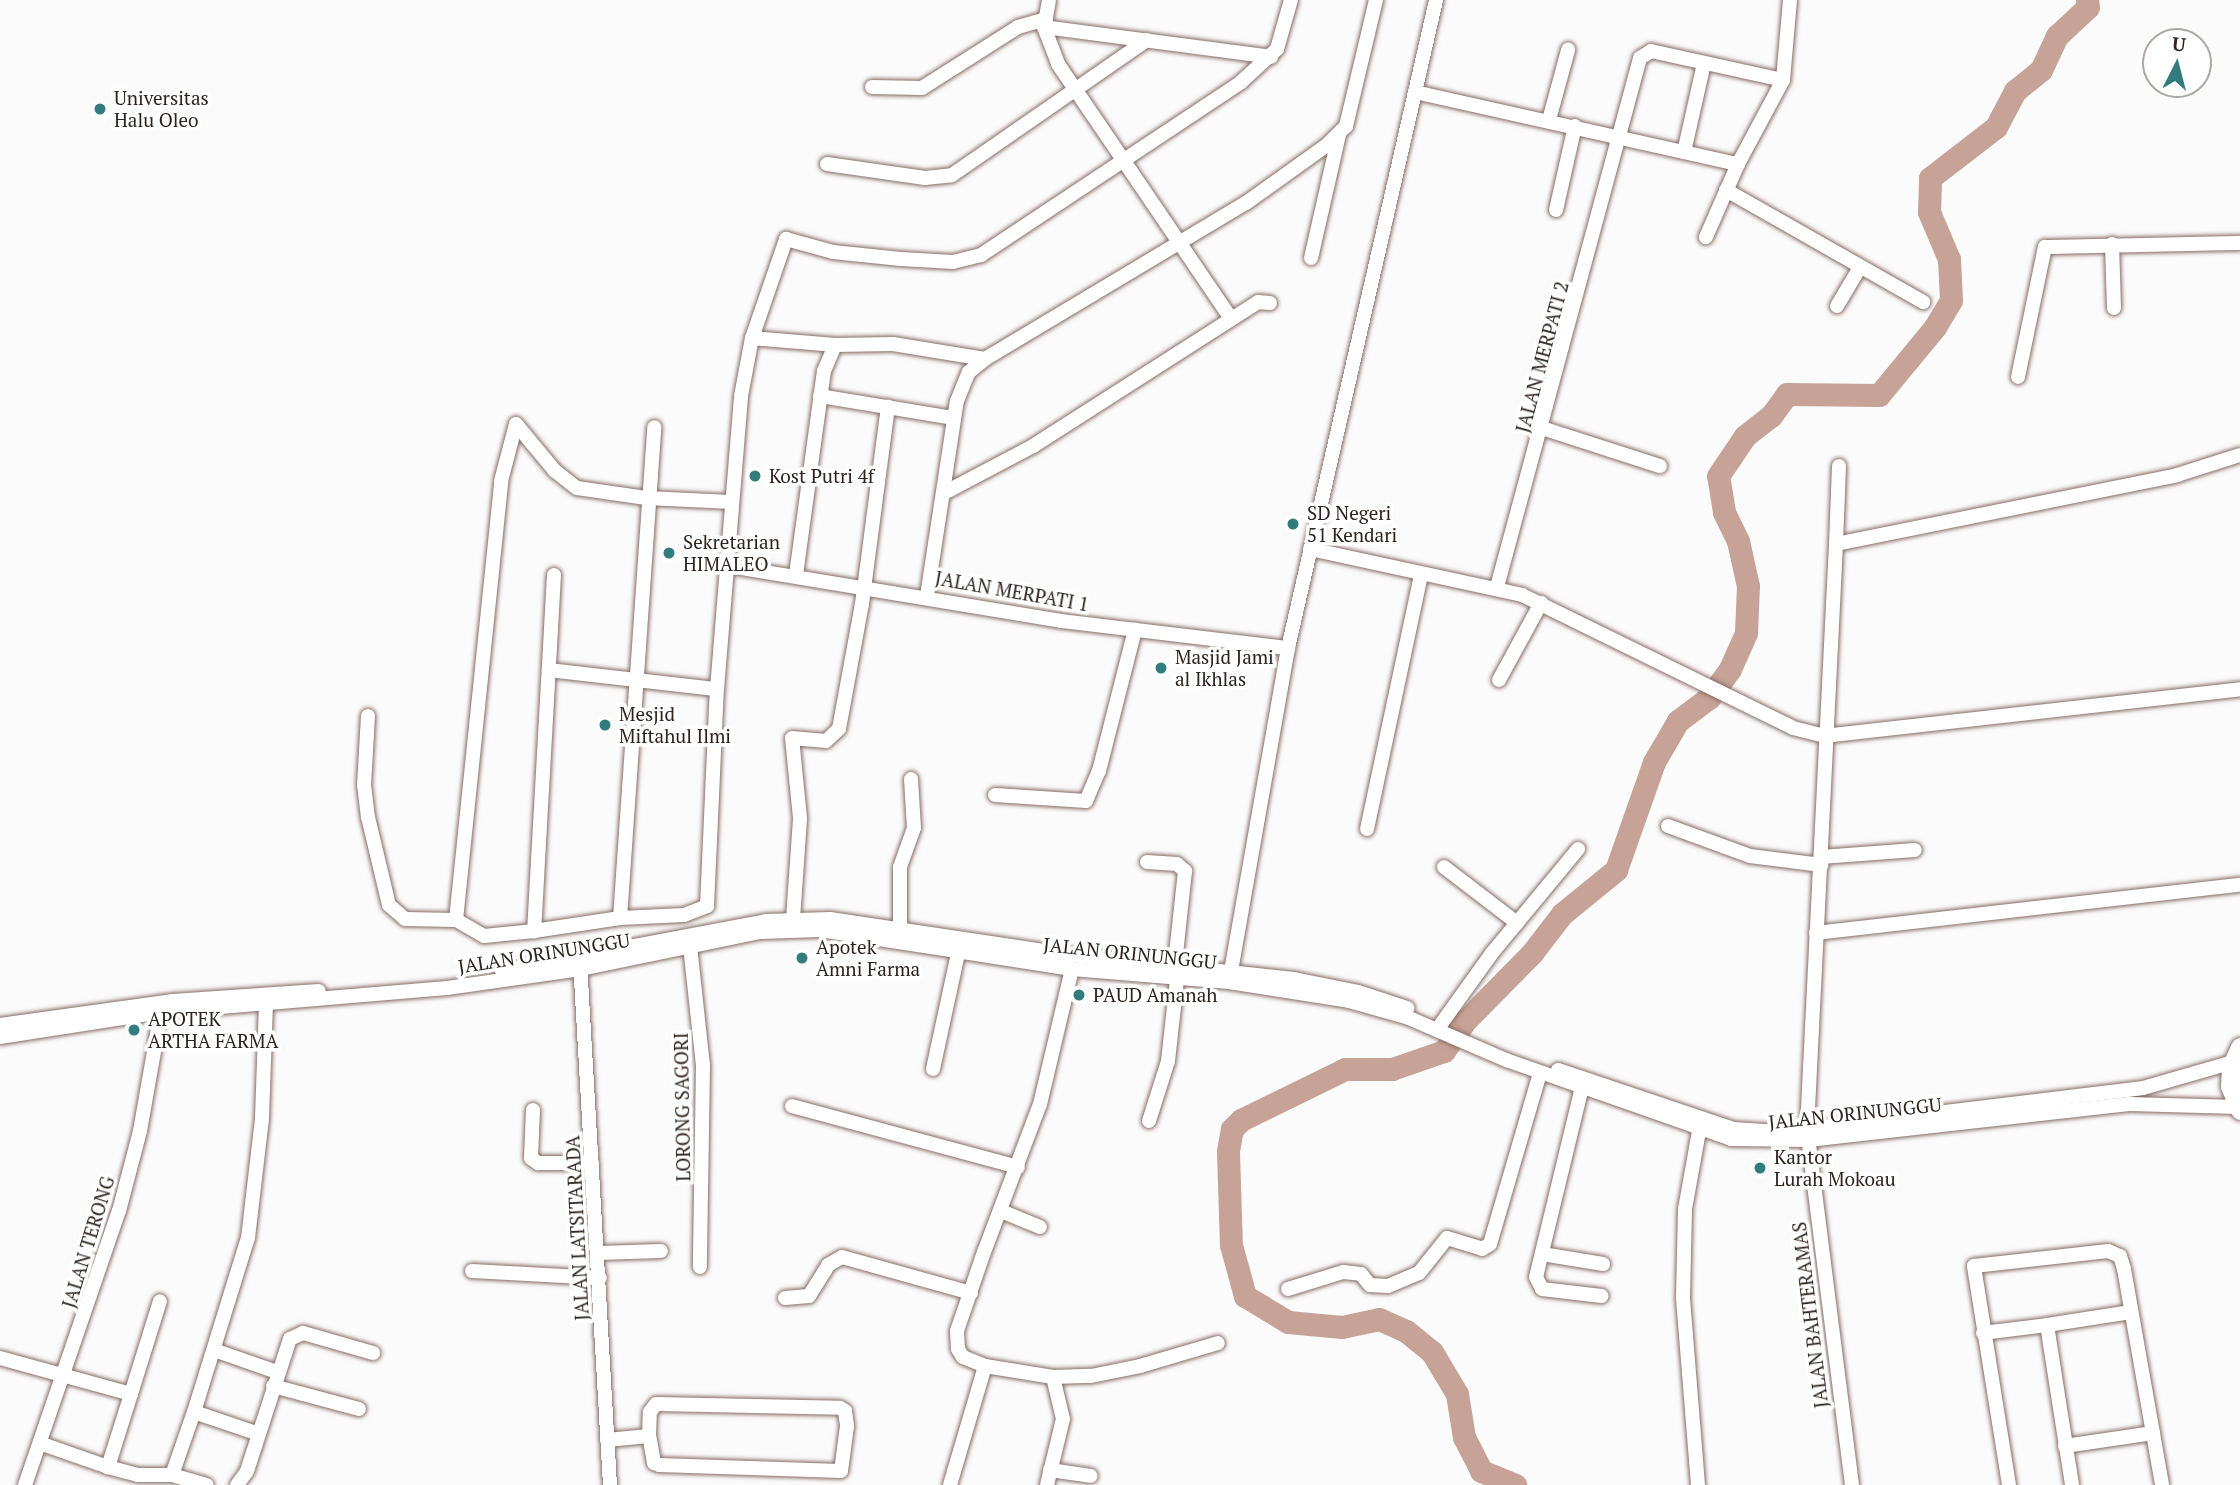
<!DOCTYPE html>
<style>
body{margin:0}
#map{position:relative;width:2240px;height:1485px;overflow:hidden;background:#fbfbfb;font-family:"PT Serif",serif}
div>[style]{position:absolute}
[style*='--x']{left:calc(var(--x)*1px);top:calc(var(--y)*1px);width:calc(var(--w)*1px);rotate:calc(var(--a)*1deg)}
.river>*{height:23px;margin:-11.5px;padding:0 11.5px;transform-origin:11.5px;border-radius:11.5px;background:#c6a297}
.roads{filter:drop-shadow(0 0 2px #856c64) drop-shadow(0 0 2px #856c64)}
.minor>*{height:14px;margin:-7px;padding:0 7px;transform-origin:7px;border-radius:7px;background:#fff}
.highway>*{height:19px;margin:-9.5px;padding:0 9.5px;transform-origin:9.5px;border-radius:9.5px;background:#fff}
.dots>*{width:19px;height:19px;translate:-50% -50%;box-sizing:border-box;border:4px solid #fff;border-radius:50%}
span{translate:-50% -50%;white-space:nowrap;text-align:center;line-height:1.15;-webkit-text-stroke:7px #fff;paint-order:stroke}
.poi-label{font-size:19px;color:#2d231f}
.left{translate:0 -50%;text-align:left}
.street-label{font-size:19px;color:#2d231f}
.north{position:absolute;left:2142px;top:28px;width:70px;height:70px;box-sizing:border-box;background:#fff;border:2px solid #aba7a5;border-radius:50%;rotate:6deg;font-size:19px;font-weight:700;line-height:28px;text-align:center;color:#2d231f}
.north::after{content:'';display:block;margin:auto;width:24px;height:32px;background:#337c7e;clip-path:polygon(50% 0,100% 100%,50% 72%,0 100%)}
</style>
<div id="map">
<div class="river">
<i style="--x:1228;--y:1151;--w:22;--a:-80"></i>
<i style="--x:1232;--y:1129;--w:13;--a:-45"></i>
<i style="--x:1241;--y:1120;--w:116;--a:-26.1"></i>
<i style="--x:1345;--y:1069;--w:47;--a:0"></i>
<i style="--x:1392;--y:1069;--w:55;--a:-19.1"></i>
<i style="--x:1444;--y:1051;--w:38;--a:-55"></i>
<i style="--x:1466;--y:1020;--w:94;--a:-45.4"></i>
<i style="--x:1532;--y:953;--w:49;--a:-52.4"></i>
<i style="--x:1562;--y:914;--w:70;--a:-39.2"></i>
<i style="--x:1616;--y:870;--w:114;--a:-70.6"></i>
<i style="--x:1654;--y:762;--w:48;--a:-59.7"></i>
<i style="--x:1678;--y:721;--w:39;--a:-37"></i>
<i style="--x:1709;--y:698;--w:36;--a:-54"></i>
<i style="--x:1730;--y:669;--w:39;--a:-66"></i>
<i style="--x:1746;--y:633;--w:47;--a:-87.6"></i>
<i style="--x:1748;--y:586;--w:46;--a:-102.5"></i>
<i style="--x:1738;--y:541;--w:32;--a:-116"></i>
<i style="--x:1724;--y:512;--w:36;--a:-99"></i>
<i style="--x:1718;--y:476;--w:48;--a:-56"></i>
<i style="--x:1745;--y:436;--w:33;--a:-38"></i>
<i style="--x:1771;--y:416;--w:27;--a:-54"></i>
<i style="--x:1787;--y:394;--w:92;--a:0.6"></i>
<i style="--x:1879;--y:395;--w:88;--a:-50.5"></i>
<i style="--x:1935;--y:327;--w:31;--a:-59"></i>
<i style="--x:1951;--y:300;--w:41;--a:-92.8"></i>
<i style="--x:1949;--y:259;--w:51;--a:-113.1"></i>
<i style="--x:1929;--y:212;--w:34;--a:-88"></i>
<i style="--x:1930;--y:178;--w:83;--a:-37.7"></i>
<i style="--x:1996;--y:127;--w:41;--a:-62.2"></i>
<i style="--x:2015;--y:91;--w:33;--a:-39"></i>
<i style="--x:2041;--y:70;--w:38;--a:-65"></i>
<i style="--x:2057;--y:36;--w:42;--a:-43.1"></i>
<i style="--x:2088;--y:7;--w:7;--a:-98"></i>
<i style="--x:1228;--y:1152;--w:93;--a:88.2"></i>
<i style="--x:1231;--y:1245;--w:53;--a:74.6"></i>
<i style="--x:1245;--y:1296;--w:50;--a:31.2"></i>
<i style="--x:1288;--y:1322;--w:54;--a:5.3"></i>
<i style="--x:1342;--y:1327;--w:38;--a:-12"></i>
<i style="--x:1379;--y:1319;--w:30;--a:24"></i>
<i style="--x:1406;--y:1331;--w:33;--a:39"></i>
<i style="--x:1432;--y:1352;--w:49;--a:59.2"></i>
<i style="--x:1457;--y:1394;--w:44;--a:80.8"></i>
<i style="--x:1464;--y:1437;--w:38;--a:63"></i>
<i style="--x:1481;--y:1471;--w:37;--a:22"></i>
</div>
<div class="roads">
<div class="minor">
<i style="--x:1049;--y:0;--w:27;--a:100"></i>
<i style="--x:1044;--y:27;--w:40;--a:69"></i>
<i style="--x:1058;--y:64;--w:308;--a:55.8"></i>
<i style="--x:1044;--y:27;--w:229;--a:7.5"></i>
<i style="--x:872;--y:87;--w:50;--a:1.1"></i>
<i style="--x:922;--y:88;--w:114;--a:-32.4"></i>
<i style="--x:1018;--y:27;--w:29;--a:-16"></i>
<i style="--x:1415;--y:92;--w:331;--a:12.6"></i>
<i style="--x:1738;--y:164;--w:80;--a:113.7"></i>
<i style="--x:1549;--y:120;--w:73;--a:-74.8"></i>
<i style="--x:1684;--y:152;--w:91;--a:-77.3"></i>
<i style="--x:827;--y:164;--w:99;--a:8.1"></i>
<i style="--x:925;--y:178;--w:27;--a:-6"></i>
<i style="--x:952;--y:175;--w:237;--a:-34.7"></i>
<i style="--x:1738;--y:164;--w:95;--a:-61.8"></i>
<i style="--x:1783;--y:80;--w:80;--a:-85"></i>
<i style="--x:1726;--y:190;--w:227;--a:29.6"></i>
<i style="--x:1556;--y:210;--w:86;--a:-77.3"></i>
<i style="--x:2112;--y:244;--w:64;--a:88.2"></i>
<i style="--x:1311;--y:258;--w:126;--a:-77.2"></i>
<i style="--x:1837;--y:306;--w:43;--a:-59.3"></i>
<i style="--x:752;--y:338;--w:83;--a:4.8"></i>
<i style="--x:2018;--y:377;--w:133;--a:-78.3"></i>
<i style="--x:2045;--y:247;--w:195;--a:-1.2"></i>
<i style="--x:820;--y:396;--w:135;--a:9.4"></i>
<i style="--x:1542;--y:428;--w:124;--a:17.9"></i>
<i style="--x:944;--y:493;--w:101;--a:-27.8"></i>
<i style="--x:1033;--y:446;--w:267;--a:-32.6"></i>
<i style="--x:1258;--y:302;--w:12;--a:5"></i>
<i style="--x:1836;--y:544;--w:78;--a:-87.8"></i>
<i style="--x:1310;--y:549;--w:217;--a:12.2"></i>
<i style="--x:1522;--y:595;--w:302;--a:26.1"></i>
<i style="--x:1793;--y:728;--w:32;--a:14"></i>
<i style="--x:1824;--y:736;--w:419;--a:-6.4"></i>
<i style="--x:729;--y:566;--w:337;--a:9.4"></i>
<i style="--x:1061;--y:621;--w:229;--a:6.8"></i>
<i style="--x:554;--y:575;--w:357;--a:93.2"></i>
<i style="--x:534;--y:931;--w:50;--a:174.3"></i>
<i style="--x:484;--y:936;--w:32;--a:-150"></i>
<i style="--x:456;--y:920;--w:441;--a:-84.1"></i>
<i style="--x:501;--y:481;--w:59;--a:-75.3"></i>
<i style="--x:516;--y:424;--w:61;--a:50.3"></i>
<i style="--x:555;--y:471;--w:28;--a:38"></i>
<i style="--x:577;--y:488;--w:70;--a:8.2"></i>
<i style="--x:646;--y:498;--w:86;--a:2.7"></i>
<i style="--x:796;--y:575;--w:206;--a:-82.2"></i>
<i style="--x:824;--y:371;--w:28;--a:-67"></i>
<i style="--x:835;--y:345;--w:58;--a:-1"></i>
<i style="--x:893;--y:344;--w:93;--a:9.3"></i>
<i style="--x:985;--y:359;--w:304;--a:-30.9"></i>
<i style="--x:1246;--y:203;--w:100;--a:-35.6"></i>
<i style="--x:1327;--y:145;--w:27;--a:-45"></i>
<i style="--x:1346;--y:126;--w:130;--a:-76.6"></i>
<i style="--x:1497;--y:587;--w:548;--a:-74.87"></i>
<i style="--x:1640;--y:58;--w:13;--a:-32"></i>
<i style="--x:1651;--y:51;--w:135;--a:12.4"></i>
<i style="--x:927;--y:596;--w:197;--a:-81.3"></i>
<i style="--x:957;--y:401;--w:31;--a:-68"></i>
<i style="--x:969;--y:372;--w:21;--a:-39"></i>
<i style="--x:549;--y:670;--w:169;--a:6.5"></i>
<i style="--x:1499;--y:680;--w:88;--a:-61.4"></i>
<i style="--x:368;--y:716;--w:69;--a:93.3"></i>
<i style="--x:364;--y:785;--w:32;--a:83"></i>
<i style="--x:368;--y:817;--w:90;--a:76.6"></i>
<i style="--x:389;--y:905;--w:21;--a:41"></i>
<i style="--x:405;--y:919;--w:51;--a:1.1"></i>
<i style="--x:995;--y:795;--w:91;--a:3.8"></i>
<i style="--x:1086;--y:801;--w:33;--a:-67"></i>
<i style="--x:1099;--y:771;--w:146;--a:-75.7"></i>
<i style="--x:1668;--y:826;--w:87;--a:20.1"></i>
<i style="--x:1750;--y:856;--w:72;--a:7.2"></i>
<i style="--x:1367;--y:829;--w:261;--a:-78"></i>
<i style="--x:1821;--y:857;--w:94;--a:-4.3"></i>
<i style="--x:1147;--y:862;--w:30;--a:4"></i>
<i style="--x:1177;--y:864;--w:11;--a:41"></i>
<i style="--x:1185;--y:871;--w:93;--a:96.2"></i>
<i style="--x:1444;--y:867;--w:92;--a:37.5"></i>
<i style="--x:620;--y:918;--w:492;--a:-86"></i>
<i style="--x:793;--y:919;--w:101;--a:-86"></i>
<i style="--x:800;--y:818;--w:80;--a:-95.7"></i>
<i style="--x:792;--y:738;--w:34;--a:5"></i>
<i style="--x:826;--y:741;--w:18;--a:-43"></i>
<i style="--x:839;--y:729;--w:127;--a:-79.6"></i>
<i style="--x:862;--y:604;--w:199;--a:-82.5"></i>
<i style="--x:534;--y:931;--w:87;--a:-8.6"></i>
<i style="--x:620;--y:918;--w:64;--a:-2.7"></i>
<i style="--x:684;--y:915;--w:25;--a:-21"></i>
<i style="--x:707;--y:906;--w:217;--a:-87.4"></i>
<i style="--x:717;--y:689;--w:294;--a:-85.3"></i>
<i style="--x:741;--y:396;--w:59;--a:-79.3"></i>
<i style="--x:752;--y:338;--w:105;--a:-71"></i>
<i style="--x:786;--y:239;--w:49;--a:15.5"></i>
<i style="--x:833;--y:252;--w:68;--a:5.9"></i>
<i style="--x:901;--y:259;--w:52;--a:3.3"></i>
<i style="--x:953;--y:262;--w:29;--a:-14"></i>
<i style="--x:981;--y:255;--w:312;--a:-33.6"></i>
<i style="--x:1241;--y:82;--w:49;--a:-42.5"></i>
<i style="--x:1277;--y:49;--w:51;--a:-74.1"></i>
<i style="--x:1816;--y:933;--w:427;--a:-6.5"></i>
<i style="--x:900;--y:937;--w:70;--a:-90"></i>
<i style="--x:900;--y:867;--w:41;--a:-70.3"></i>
<i style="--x:914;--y:828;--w:49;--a:-93.5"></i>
<i style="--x:690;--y:946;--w:120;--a:83.8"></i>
<i style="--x:703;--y:1065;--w:202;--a:90.9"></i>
<i style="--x:580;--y:962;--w:524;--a:86.72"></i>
<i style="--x:1072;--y:969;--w:139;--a:103.3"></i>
<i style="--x:1040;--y:1104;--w:158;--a:110.7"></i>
<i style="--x:984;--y:1252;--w:83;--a:108.9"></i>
<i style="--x:957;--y:1331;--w:18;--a:87"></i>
<i style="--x:958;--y:1349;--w:9;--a:58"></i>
<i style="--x:963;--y:1357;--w:24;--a:22"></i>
<i style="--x:985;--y:1366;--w:69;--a:9.2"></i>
<i style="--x:1053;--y:1377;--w:38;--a:-2"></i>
<i style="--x:1091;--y:1376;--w:50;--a:-11.5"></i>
<i style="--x:1140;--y:1366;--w:81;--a:-16.4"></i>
<i style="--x:502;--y:971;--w:269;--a:-10.7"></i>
<i style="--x:766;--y:921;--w:64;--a:-1.8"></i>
<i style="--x:830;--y:919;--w:245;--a:8.5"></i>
<i style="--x:1072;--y:955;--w:223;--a:6.2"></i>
<i style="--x:1294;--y:979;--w:65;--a:11.5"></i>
<i style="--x:1358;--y:992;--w:52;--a:18.1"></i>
<i style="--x:1230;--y:977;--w:334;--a:-80"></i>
<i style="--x:1288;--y:648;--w:665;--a:-77.13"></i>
<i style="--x:1441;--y:1024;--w:87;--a:-54.3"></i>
<i style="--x:1492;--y:953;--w:135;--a:-50.4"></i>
<i style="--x:0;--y:1025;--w:175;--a:-7.9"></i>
<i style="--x:173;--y:1001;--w:146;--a:-3.9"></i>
<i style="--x:0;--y:1037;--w:163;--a:-8.8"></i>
<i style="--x:161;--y:1012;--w:287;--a:-4.8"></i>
<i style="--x:447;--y:988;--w:135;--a:-8.1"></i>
<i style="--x:581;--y:969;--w:183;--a:-11.7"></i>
<i style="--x:760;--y:932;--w:60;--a:-1.9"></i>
<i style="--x:820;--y:930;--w:255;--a:8.8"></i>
<i style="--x:1072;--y:969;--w:158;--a:4.7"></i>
<i style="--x:1229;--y:982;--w:121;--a:9"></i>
<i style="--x:1349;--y:1001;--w:62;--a:15.8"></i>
<i style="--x:1409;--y:1018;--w:106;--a:23.4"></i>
<i style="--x:1506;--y:1060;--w:238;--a:19.3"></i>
<i style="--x:1731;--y:1139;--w:77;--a:0.7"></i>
<i style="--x:1808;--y:1140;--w:323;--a:-6.4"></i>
<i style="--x:2129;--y:1104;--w:109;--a:1.6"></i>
<i style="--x:933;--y:1069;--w:123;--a:-77.8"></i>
<i style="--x:1558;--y:1070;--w:185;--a:18.6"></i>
<i style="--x:1733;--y:1129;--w:47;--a:3.7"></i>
<i style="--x:1780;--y:1132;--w:366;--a:-6.9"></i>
<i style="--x:2143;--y:1088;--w:94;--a:-16.1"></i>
<i style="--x:1582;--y:1087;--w:195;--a:103.6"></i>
<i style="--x:1536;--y:1277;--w:13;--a:63"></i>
<i style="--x:1542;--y:1289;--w:60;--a:6.7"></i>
<i style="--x:792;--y:1106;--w:234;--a:15.1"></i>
<i style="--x:533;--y:1110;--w:48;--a:92.4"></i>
<i style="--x:531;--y:1158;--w:9;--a:36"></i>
<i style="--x:538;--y:1163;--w:54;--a:0"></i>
<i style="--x:1149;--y:1121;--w:63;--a:-72.4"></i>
<i style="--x:1168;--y:1061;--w:82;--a:-83.7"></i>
<i style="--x:1001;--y:1211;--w:42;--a:22.3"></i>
<i style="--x:598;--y:1253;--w:63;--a:-1.8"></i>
<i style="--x:1542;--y:1254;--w:62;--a:9.3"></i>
<i style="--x:472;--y:1271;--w:128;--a:3.1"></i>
<i style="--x:1288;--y:1289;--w:58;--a:-17.2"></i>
<i style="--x:1343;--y:1272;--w:18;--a:6"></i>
<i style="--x:1361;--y:1274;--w:14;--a:51"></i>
<i style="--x:1370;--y:1285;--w:18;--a:3"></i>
<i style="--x:1388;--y:1286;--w:34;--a:-23"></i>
<i style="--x:1419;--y:1273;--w:45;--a:-51.3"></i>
<i style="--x:1447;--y:1238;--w:37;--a:17"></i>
<i style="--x:1482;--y:1249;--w:9;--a:-32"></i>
<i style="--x:1490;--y:1244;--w:178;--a:-73.7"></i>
<i style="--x:785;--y:1298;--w:24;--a:-5"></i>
<i style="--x:809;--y:1296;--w:36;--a:-58"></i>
<i style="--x:828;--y:1265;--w:16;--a:-30"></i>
<i style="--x:842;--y:1257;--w:134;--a:15.6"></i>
<i style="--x:2047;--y:1325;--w:85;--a:-8.8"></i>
<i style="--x:1983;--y:1333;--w:64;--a:-7.1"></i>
<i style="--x:2047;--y:1325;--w:162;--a:81.1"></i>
<i style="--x:214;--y:1350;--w:67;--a:19.2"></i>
<i style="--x:0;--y:1358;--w:136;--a:15.4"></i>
<i style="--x:131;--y:1394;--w:77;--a:107.5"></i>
<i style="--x:108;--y:1467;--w:70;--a:-160.8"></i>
<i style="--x:273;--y:1386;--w:89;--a:15"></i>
<i style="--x:131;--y:1394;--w:97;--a:-72.7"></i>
<i style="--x:656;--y:1404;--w:184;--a:1.2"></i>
<i style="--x:840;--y:1408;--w:6;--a:31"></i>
<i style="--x:845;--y:1411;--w:15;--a:82"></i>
<i style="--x:847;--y:1426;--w:45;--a:97.6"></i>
<i style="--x:841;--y:1471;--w:182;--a:-178.1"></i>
<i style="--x:659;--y:1465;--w:5;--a:-158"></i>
<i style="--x:654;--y:1463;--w:27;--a:-100"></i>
<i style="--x:649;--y:1436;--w:24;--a:-88"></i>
<i style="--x:650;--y:1412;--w:10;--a:-53"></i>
<i style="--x:194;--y:1412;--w:65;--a:18.7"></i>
<i style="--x:607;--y:1440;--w:42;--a:-5.4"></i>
<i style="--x:2065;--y:1446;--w:89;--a:-8.4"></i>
<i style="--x:108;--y:1467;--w:31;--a:15"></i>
<i style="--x:138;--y:1475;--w:34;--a:0"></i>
<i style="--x:172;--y:1475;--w:67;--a:-70.8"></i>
<i style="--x:194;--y:1412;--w:182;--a:-72.8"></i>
<i style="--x:248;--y:1238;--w:121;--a:-83.3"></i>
<i style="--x:262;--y:1118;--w:112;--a:-88"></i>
<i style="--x:1050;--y:1470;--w:41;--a:8.3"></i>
<i style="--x:172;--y:1475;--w:36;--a:16"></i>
<i style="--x:25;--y:1485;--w:290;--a:-71.1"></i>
<i style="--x:119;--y:1211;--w:83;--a:-75.3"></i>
<i style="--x:140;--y:1131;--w:127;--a:-80"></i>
<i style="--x:237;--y:1485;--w:17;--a:-54"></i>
<i style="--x:247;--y:1471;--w:139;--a:-72"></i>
<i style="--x:290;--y:1339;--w:14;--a:-25"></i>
<i style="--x:303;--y:1333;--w:73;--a:15.9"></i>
<i style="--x:950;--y:1485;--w:124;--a:-73.6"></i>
<i style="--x:1047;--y:1485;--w:68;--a:-76.4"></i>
<i style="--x:1063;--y:1419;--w:43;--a:-103.4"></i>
<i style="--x:1698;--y:1485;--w:189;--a:-94.6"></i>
<i style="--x:1683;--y:1297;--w:88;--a:-88.7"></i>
<i style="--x:1685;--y:1209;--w:79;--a:-79.8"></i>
<i style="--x:1852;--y:1485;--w:359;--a:-97.2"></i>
<i style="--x:1807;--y:1129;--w:586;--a:-87.16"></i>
<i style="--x:1836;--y:544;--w:348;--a:-11.4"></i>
<i style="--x:2177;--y:475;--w:66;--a:-17.6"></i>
<i style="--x:2009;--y:1485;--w:222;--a:-99.1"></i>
<i style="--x:1974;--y:1266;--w:135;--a:-6.4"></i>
<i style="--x:2108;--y:1251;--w:13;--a:23"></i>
<i style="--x:2120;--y:1256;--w:14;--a:73"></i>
<i style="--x:2124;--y:1269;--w:219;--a:80"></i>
</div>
<div class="highway">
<i style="--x:2240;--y:1047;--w:22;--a:114"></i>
<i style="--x:2231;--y:1067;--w:19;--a:93"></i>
<i style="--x:2230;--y:1086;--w:26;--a:67"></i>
</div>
</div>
<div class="dots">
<i style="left:100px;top:109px;background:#337c7e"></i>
<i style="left:755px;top:476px;background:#337c7e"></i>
<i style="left:1293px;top:524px;background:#337c7e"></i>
<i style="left:669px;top:553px;background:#337c7e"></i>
<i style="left:1161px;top:668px;background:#337c7e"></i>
<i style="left:605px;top:725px;background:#337c7e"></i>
<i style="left:802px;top:958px;background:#337c7e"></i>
<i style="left:1079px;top:995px;background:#337c7e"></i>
<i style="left:134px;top:1030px;background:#337c7e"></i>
<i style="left:1760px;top:1168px;background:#337c7e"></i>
</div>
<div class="poi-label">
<span class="left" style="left:114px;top:109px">Universitas<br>Halu Oleo</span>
<span class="left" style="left:769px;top:476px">Kost Putri 4f</span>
<span class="left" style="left:1307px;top:524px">SD Negeri<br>51 Kendari</span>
<span class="left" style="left:683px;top:553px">Sekretarian<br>HIMALEO</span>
<span class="left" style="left:1175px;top:668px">Masjid Jami<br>al Ikhlas</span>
<span class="left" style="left:619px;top:725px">Mesjid<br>Miftahul Ilmi</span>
<span class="left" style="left:816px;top:958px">Apotek<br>Amni Farma</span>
<span class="left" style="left:1093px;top:995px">PAUD Amanah</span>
<span class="left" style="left:148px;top:1030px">APOTEK<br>ARTHA FARMA</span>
<span class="left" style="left:1774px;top:1168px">Kantor<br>Lurah Mokoau</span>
</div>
<div class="street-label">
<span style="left:1542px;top:357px;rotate:-75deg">JALAN MERPATI 2</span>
<span style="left:1012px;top:591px;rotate:10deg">JALAN MERPATI 1</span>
<span style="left:544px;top:953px;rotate:-9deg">JALAN ORINUNGGU</span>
<span style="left:1130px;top:953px;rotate:6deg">JALAN ORINUNGGU</span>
<span style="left:682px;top:1107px;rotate:-91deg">LORONG SAGORI</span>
<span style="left:1855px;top:1113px;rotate:-6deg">JALAN ORINUNGGU</span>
<span style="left:577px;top:1228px;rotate:-93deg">JALAN LATSITARADA</span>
<span style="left:88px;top:1242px;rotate:-73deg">JALAN TERONG</span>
<span style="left:1810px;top:1315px;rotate:-97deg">JALAN BAHTERAMAS</span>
</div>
<div class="north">U</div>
</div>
